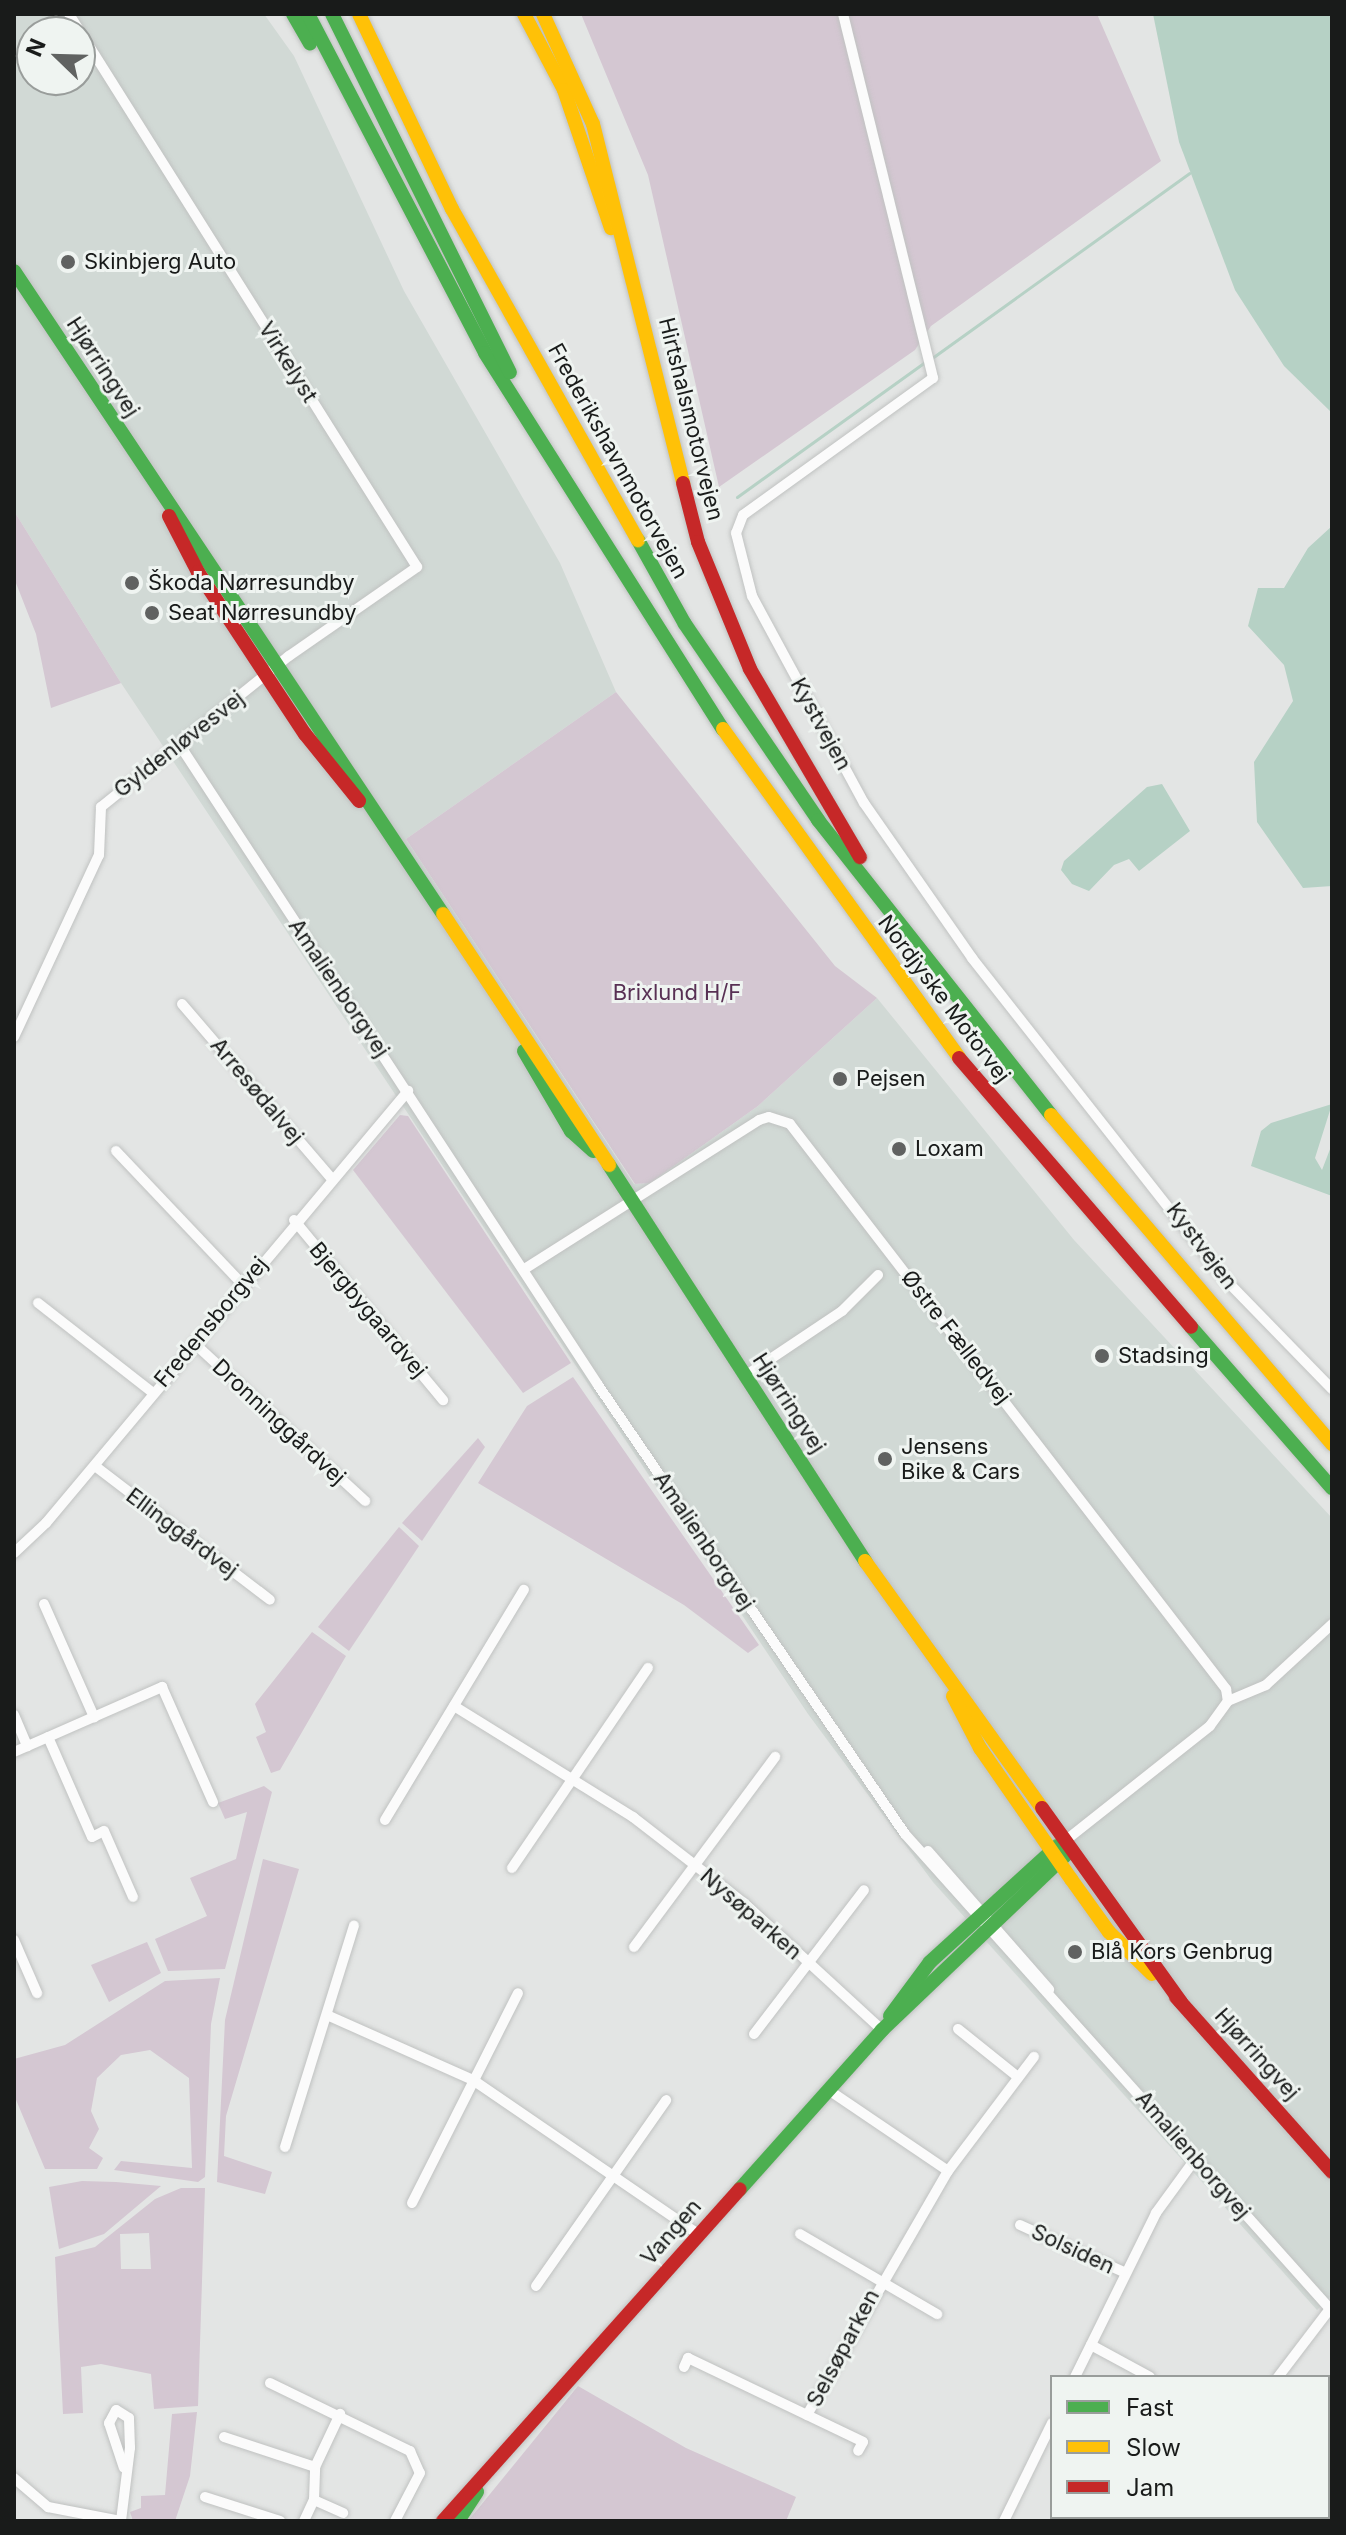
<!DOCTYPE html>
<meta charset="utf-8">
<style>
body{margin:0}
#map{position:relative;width:1346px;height:2535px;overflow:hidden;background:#e3e5e4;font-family:Inter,sans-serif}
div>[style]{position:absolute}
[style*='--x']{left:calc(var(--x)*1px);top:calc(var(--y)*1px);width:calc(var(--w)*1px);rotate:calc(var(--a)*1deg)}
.built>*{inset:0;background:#d1d9d5}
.green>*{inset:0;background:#d4c7d2}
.water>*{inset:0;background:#b6d1c5}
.stream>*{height:3px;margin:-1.5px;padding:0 1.5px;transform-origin:1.5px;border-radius:1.5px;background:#b6d1c5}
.roads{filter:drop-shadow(0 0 2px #c0c2c1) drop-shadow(0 0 2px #c0c2c1)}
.street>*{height:10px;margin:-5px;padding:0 5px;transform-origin:5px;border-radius:5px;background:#fbfbfb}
.fast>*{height:14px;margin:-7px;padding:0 7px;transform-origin:7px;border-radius:7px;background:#4caf50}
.slow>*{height:14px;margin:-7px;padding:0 7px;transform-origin:7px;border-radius:7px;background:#ffc107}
.jam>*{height:14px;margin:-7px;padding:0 7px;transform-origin:7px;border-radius:7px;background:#c62828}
.dots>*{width:22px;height:22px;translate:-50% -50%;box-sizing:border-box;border:4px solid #eff4f1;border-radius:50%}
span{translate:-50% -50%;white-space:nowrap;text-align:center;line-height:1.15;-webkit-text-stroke:6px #eff4f1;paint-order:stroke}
.poi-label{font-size:22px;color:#191b1a}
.left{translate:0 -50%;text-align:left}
.street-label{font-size:22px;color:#191b1a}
.park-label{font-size:22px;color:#583054}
.frame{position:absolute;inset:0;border:16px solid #191b1a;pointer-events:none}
.legend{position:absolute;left:1050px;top:2375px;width:280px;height:144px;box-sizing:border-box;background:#eff4f1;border:2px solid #999d9b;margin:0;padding:10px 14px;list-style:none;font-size:24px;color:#191b1a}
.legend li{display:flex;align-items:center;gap:16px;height:40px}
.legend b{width:40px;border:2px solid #999d9b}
.north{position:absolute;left:16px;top:16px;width:80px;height:80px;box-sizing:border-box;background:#eff4f1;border:2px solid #999d9b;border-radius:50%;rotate:293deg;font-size:22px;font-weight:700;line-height:32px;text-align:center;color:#191b1a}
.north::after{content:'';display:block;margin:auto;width:28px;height:36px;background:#606261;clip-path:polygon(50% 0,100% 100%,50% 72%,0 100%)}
</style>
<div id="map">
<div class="built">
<i style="clip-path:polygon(evenodd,14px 14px,264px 14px,294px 56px,404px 291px,560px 563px,616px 692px,406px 839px,634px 1184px,650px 1183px,758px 1106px,877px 998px,1074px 1240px,1332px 1518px,1332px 2295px,1317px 2310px,933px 1882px,808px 1714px,121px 683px,14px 511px,14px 14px,32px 32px,80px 32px,80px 80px,32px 80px,32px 32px)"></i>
</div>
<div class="green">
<i style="clip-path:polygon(581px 14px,1097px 14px,1161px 161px,931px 326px,915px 350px,719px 487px,648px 175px)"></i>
<i style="clip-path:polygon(14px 511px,121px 683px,51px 708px,36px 634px,14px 578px)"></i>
<i style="clip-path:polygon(616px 692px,835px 966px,877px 998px,758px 1106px,650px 1183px,635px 1184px,406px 839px)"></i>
<i style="clip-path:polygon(400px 1115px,408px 1116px,571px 1363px,523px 1393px,353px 1170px)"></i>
<i style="clip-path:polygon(573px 1377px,759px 1645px,748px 1653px,684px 1605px,478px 1483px,527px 1406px)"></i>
<i style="clip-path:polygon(478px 1438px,485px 1447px,422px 1541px,402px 1523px)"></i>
<i style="clip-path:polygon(399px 1527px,419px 1546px,349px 1651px,318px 1627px)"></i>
<i style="clip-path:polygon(312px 1632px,346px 1656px,280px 1770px,271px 1773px,256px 1737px,266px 1732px,255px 1704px)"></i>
<i style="clip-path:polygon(264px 1786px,272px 1792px,225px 1969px,168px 1971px,155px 1939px,207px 1916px,190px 1878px,236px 1859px,247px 1812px,225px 1819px,218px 1803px)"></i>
<i style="clip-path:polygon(263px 1859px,299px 1869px,226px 2116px,224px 2156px,272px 2172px,265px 2194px,217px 2182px,225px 2020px)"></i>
<i style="clip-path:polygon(147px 1942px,161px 1973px,109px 2002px,91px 1965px)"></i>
<i style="clip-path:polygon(220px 1978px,211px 2024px,205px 2177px,198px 2182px,114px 2170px,121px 2161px,192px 2168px,189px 2078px,150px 2050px,121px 2055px,97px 2078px,91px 2111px,99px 2129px,89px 2148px,103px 2158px,97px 2169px,45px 2169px,14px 2095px,14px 2059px,65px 2045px,165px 1981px)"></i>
<i style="clip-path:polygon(82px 2181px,116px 2182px,161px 2186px,104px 2234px,59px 2249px,49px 2187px)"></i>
<i style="clip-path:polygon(evenodd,181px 2188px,205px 2188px,198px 2406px,154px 2409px,151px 2374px,101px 2364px,81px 2367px,83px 2413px,63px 2414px,55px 2257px,95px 2247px,155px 2199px,181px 2188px,149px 2233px,151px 2269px,121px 2269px,120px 2234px,149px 2233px)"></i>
<i style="clip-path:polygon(578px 2386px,686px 2448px,796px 2497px,786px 2521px,468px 2521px)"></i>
<i style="clip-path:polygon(197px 2412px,190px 2476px,175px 2521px,133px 2521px,130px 2512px,141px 2508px,141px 2496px,165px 2495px,172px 2414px)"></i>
</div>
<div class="water">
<i style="clip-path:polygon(1153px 14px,1332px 14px,1332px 413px,1284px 366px,1235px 290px,1179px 142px)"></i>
<i style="clip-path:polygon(1332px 526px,1332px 886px,1303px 888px,1257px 822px,1254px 762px,1293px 701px,1284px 665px,1248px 626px,1258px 588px,1284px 588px,1308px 548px)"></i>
<i style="clip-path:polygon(1162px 784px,1190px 831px,1139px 871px,1129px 859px,1114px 865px,1089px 891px,1072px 884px,1061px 870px,1064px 861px,1147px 787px)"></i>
<i style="clip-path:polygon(1332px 1104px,1315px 1158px,1322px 1170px,1332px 1144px,1332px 1196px,1251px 1166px,1261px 1131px,1271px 1123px)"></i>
</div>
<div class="stream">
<i style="--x:932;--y:358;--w:317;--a:-35.7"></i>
<i style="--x:737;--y:497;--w:231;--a:-35.7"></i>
<i style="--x:709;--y:517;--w:11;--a:-34"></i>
</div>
<div class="roads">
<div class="street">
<i style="--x:843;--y:14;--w:375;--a:76.1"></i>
<i style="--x:933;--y:378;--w:234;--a:144.2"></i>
<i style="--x:743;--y:515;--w:19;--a:111"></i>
<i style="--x:736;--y:533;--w:65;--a:75.7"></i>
<i style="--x:752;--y:596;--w:235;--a:61.6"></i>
<i style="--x:864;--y:803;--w:189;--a:55.1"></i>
<i style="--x:972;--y:958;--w:407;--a:51.8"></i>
<i style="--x:1224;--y:1278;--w:155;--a:45.8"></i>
<i style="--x:181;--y:747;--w:762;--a:56.83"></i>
<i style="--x:598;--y:1385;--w:544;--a:55.64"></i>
<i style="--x:905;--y:1834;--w:640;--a:48.17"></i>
<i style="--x:182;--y:1004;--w:229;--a:49.4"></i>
<i style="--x:14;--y:1037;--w:201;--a:-65"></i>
<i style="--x:99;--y:855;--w:48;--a:-87.6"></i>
<i style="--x:101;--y:807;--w:241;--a:-38.8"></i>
<i style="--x:289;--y:656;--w:156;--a:-34.8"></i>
<i style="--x:417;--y:567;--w:653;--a:-122.18"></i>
<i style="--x:116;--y:1151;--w:185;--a:46.5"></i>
<i style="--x:294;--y:1220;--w:234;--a:50.4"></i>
<i style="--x:526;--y:1268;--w:276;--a:-32.4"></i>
<i style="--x:759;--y:1120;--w:10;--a:-17"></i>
<i style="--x:769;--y:1117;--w:22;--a:18"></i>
<i style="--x:790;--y:1124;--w:714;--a:52.34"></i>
<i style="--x:1226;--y:1689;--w:12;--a:81"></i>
<i style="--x:1228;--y:1701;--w:31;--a:126"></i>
<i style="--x:1210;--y:1726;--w:185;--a:141.6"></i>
<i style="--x:38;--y:1303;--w:145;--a:38"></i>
<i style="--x:194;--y:1343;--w:233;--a:42.7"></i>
<i style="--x:745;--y:1376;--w:117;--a:-33.8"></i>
<i style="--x:842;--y:1311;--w:51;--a:-45"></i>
<i style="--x:95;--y:1466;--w:220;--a:37.4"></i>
<i style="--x:14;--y:1553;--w:44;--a:-43.2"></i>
<i style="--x:46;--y:1523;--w:564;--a:-50.04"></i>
<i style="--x:44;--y:1604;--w:124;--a:66.1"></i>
<i style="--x:1228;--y:1701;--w:41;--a:-22.8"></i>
<i style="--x:1266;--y:1685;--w:90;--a:-42.7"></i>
<i style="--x:454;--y:1706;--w:211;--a:31.8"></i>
<i style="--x:633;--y:1817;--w:140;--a:37.8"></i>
<i style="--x:744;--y:1903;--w:188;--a:42.6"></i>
<i style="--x:14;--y:1715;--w:34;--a:67"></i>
<i style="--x:48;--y:1737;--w:109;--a:66.3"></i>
<i style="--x:92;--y:1837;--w:13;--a:-27"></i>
<i style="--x:104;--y:1831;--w:72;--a:66.3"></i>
<i style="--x:14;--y:1752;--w:162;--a:-23.7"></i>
<i style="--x:162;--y:1687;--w:126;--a:66.1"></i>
<i style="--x:385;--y:1820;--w:269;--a:-58.9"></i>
<i style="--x:928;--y:1851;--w:184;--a:48.8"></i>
<i style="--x:512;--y:1868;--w:242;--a:-55.8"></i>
<i style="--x:14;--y:1940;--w:58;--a:66.5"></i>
<i style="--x:634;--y:1947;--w:237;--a:-53.4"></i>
<i style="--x:327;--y:2015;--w:160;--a:24"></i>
<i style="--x:473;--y:2080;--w:273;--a:34.4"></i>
<i style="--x:958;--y:2029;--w:77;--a:38.7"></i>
<i style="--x:754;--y:2034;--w:181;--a:-52.6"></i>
<i style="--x:827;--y:2089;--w:146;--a:34.1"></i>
<i style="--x:285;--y:2147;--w:232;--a:-72.7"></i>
<i style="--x:412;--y:2203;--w:235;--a:-63.2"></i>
<i style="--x:1020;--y:2225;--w:116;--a:24.4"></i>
<i style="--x:800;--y:2234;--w:159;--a:30.3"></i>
<i style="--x:536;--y:2286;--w:227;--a:-55"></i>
<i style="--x:1091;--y:2345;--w:67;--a:28.5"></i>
<i style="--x:684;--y:2367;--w:10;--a:-66"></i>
<i style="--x:688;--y:2358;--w:194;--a:25.6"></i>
<i style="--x:863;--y:2442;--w:10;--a:119"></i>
<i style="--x:1075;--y:2377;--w:183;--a:-63.7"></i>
<i style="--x:1156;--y:2213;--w:68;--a:-54"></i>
<i style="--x:1278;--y:2377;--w:89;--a:-52.7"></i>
<i style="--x:270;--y:2383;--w:156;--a:25.9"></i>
<i style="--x:410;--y:2451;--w:24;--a:66"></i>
<i style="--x:420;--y:2473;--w:54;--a:117.5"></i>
<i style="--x:807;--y:2415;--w:282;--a:-60"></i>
<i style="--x:948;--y:2171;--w:143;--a:-53"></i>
<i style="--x:224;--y:2437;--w:96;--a:18.2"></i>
<i style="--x:315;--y:2467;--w:59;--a:-64.7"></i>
<i style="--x:14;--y:2478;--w:45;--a:40.5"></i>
<i style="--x:48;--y:2507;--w:74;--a:10.9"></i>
<i style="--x:121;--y:2521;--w:74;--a:-83"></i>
<i style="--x:130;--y:2448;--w:30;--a:-92"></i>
<i style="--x:129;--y:2418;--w:15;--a:-148"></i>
<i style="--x:116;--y:2410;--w:15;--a:118"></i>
<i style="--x:109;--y:2423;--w:47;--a:71.6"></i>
<i style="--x:205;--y:2497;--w:79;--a:17.7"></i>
<i style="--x:314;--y:2500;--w:32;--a:24"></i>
<i style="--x:304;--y:2521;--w:23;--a:-65"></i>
<i style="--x:314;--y:2500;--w:33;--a:-88"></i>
<i style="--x:1004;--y:2521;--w:109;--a:-63.9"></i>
<i style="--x:1196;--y:2521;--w:4;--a:-63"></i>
</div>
<div class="fast">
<i style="--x:293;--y:14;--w:34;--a:60"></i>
<i style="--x:308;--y:14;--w:382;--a:62.4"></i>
<i style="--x:485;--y:353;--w:445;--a:57.7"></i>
<i style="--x:332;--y:14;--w:400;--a:63.6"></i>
<i style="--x:14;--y:271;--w:773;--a:56.29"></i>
<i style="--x:638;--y:540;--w:96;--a:60.8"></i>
<i style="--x:685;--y:624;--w:237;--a:55.8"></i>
<i style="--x:818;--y:820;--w:376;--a:51.7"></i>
<i style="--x:524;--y:1051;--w:93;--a:59.6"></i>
<i style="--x:571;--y:1131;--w:30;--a:42"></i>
<i style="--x:609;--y:1165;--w:472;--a:57.1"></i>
<i style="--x:1191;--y:1327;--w:214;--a:48.8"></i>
<i style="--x:890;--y:2016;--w:67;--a:-53.5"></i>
<i style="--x:930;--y:1962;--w:172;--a:-42.4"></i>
<i style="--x:740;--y:2189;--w:213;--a:-48.2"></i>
<i style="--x:882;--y:2030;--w:261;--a:-43.6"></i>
<i style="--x:458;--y:2521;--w:35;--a:-57"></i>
</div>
<div class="slow">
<i style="--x:359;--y:14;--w:216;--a:64.5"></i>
<i style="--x:452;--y:209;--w:380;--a:60.7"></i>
<i style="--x:524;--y:14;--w:86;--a:62.2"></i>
<i style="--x:564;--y:90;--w:146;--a:71.2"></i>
<i style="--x:543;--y:14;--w:121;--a:65.6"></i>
<i style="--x:593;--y:124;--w:370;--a:75.9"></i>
<i style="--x:723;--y:729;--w:405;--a:54.3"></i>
<i style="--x:443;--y:914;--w:301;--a:56.5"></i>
<i style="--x:1051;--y:1115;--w:433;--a:49.5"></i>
<i style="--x:865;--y:1561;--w:304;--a:54.4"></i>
<i style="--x:953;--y:1696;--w:59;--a:62.6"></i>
<i style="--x:980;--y:1748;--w:160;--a:55.2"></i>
<i style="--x:1071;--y:1879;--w:65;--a:54.4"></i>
<i style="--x:1109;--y:1932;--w:60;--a:44.3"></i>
</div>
<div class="jam">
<i style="--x:683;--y:483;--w:61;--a:75.7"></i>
<i style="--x:698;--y:542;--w:137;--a:67.7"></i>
<i style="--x:750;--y:669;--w:218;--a:59.7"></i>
<i style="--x:169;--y:516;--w:63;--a:62.6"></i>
<i style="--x:198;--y:572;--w:194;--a:56.6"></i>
<i style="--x:305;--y:734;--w:86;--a:51.1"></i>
<i style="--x:959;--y:1058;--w:355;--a:49.2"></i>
<i style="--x:1042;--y:1808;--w:239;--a:54.4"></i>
<i style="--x:1176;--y:1997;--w:234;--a:48.3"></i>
<i style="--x:443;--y:2521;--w:445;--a:-48.2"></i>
</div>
</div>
<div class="dots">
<i style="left:68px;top:262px;background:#606261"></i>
<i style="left:132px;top:583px;background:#606261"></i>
<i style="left:152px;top:613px;background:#606261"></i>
<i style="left:840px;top:1079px;background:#606261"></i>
<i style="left:899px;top:1149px;background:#606261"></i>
<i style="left:1102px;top:1356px;background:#606261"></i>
<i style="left:885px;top:1459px;background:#606261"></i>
<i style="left:1075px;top:1952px;background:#606261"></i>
</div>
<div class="poi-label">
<span class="left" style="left:84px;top:262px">Skinbjerg Auto</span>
<span class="left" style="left:148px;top:583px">Škoda Nørresundby</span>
<span class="left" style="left:168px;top:613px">Seat Nørresundby</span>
<span class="left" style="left:856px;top:1079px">Pejsen</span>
<span class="left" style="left:915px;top:1149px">Loxam</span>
<span class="left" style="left:1118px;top:1356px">Stadsing</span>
<span class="left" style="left:901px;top:1459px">Jensens<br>Bike &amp; Cars</span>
<span class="left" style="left:1091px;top:1952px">Blå Kors Genbrug</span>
</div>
<div class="street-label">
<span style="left:288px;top:362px;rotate:58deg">Virkelyst</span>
<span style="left:103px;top:367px;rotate:57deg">Hjørringvej</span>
<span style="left:691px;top:419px;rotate:76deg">Hirtshalsmotorvejen</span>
<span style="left:618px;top:461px;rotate:61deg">Frederikshavnmotorvejen</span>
<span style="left:821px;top:724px;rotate:61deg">Kystvejen</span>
<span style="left:179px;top:744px;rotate:-38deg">Gyldenløvesvej</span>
<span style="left:339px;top:988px;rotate:56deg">Amalienborgvej</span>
<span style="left:944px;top:999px;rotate:53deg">Nordjyske Motorvej</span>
<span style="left:257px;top:1091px;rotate:50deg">Arresødalvej</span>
<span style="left:1202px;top:1246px;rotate:53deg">Kystvejen</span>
<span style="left:368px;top:1310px;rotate:50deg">Bjergbygaardvej</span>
<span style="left:211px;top:1322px;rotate:-50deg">Fredensborgvej</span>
<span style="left:956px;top:1337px;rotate:52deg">Østre Fælledvej</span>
<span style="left:789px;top:1403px;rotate:57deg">Hjørringvej</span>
<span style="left:279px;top:1422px;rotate:43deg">Dronninggårdvej</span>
<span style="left:182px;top:1533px;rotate:37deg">Ellinggårdvej</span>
<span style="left:704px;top:1541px;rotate:56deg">Amalienborgvej</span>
<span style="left:751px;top:1914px;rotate:41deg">Nysøparken</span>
<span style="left:1257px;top:2054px;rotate:48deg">Hjørringvej</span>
<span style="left:1193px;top:2155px;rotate:49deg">Amalienborgvej</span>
<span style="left:671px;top:2232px;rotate:-49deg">Vangen</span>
<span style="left:1073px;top:2249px;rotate:25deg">Solsiden</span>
<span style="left:843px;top:2348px;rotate:-62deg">Selsøparken</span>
</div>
<div class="park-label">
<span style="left:677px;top:993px">Brixlund H/F</span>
</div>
<div class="frame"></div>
<ul class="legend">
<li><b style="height:10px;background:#4caf50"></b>Fast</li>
<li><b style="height:10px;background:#ffc107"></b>Slow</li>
<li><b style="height:10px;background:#c62828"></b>Jam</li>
</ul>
<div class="north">N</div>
</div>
